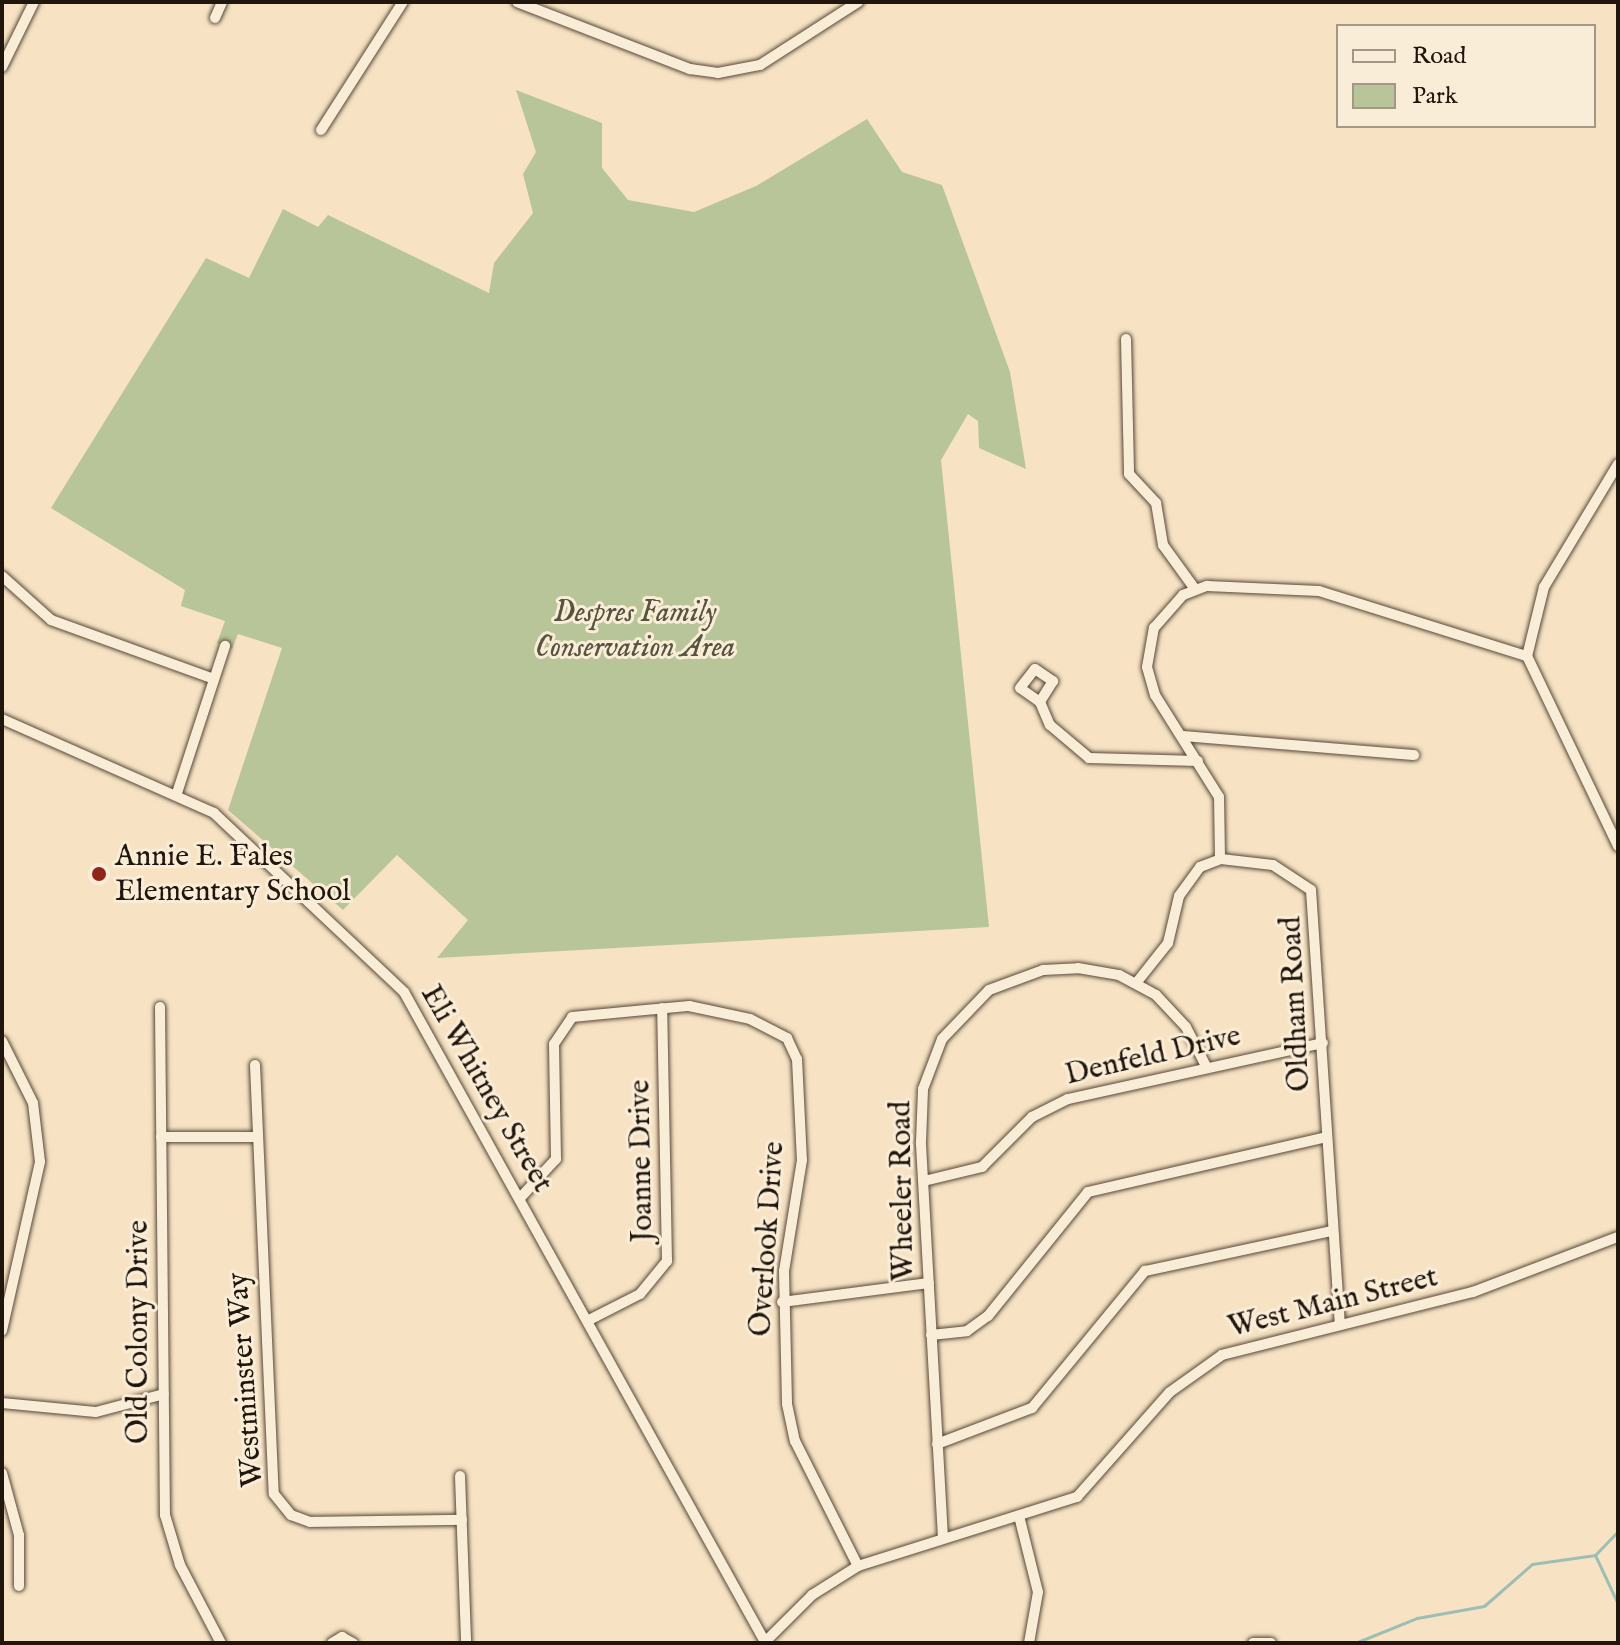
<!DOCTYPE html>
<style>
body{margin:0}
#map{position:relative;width:1620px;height:1645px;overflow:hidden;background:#f7e3c3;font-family:"IM FELL English",serif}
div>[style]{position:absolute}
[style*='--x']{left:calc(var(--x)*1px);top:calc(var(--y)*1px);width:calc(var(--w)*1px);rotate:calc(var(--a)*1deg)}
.green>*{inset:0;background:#b8c598}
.stream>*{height:3px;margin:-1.5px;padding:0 1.5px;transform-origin:1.5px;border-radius:1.5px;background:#9dbeb5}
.roads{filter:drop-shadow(0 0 2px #56493a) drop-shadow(0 0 2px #56493a)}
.minor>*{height:10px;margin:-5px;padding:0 5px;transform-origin:5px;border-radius:5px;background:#faedd8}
.dots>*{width:22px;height:22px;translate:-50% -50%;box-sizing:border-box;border:4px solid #faedd8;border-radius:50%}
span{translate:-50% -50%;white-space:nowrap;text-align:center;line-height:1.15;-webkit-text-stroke:6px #faedd8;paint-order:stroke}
.park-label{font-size:30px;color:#56533e;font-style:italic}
.poi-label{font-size:30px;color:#21160d}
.left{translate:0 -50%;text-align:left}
.street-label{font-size:30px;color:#21160d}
.frame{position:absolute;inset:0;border:4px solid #21160d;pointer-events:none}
.legend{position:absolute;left:1336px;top:24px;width:260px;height:104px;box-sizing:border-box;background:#faedd8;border:2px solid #a39787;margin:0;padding:10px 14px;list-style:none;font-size:24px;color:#21160d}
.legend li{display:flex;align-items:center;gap:16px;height:40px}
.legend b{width:40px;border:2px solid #a39787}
</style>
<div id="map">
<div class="green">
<i style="clip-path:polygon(516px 90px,602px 123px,602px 168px,628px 200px,694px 212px,756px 186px,867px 119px,902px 172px,942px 185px,1010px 372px,1026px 469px,979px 448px,978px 421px,968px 414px,941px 460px,989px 927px,437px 958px,468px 920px,397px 855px,343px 910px,228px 810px,282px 648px,238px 634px,232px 649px,217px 643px,225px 621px,181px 606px,185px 590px,51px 508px,206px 258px,249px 278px,283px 209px,318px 227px,328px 215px,489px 293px,494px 263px,533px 213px,523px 174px,536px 152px)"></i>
</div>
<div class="stream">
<i style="--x:1595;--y:1555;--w:54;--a:64.9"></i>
<i style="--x:1355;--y:1643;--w:67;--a:-22"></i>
<i style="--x:1417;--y:1618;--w:68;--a:-10.2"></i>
<i style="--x:1484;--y:1606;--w:64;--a:-41.2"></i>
<i style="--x:1532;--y:1564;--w:64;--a:-8.1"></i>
<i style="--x:1595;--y:1555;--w:33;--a:-46"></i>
</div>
<div class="roads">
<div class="minor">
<i style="--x:517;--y:2;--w:186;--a:21.2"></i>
<i style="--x:690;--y:69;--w:28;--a:8"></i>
<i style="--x:718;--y:73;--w:43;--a:-10.8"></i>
<i style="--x:760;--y:65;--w:117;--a:-32.7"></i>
<i style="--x:215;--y:18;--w:17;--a:-66"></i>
<i style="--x:2;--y:67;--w:72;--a:-63.8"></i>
<i style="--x:321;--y:130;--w:152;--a:-57.4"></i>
<i style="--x:1126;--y:339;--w:135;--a:88.7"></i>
<i style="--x:1129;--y:474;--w:40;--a:47"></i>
<i style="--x:1156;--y:503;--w:43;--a:80.5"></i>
<i style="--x:1163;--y:545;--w:54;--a:54"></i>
<i style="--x:1618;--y:464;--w:144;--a:121"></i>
<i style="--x:1544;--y:587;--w:71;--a:103.8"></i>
<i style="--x:1527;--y:656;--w:211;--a:64.4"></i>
<i style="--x:2;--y:576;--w:66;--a:41.9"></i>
<i style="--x:51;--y:620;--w:173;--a:19.9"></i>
<i style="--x:1040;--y:702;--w:24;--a:-145"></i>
<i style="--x:1020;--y:688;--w:24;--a:-52"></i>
<i style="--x:1035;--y:669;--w:22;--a:34"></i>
<i style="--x:1053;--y:681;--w:25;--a:122"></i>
<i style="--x:1040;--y:702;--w:25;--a:67"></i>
<i style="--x:1050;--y:725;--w:51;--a:40.2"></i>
<i style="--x:1089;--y:758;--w:109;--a:1.6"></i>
<i style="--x:2;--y:719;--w:232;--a:23.9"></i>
<i style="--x:214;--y:813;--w:261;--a:43.3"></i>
<i style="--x:404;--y:992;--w:744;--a:60.95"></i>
<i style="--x:1182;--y:736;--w:233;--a:4.7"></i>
<i style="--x:177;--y:793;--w:155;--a:-71.9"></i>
<i style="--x:1220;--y:859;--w:62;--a:-90.9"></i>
<i style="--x:1219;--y:797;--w:120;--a:-122.1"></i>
<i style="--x:1155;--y:695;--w:29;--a:-106"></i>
<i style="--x:1147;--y:667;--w:40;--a:-80"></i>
<i style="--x:1154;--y:628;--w:44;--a:-48.7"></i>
<i style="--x:1183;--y:595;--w:26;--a:-21"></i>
<i style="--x:1207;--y:586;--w:112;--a:2.6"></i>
<i style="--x:1319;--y:591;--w:218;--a:17.4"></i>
<i style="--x:1137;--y:982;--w:50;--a:-51.5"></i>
<i style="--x:1168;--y:943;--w:48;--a:-76.8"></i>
<i style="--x:1179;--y:896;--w:36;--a:-54"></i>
<i style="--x:1200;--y:867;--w:22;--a:-21"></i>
<i style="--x:1221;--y:859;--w:52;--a:6.6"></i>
<i style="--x:1273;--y:865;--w:45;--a:33.3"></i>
<i style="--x:1311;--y:890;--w:435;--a:86.2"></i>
<i style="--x:160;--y:1007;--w:508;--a:89.44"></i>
<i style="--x:165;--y:1515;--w:52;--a:73.3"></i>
<i style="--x:180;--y:1565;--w:88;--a:62.3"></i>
<i style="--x:2;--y:1041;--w:69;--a:63.4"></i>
<i style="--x:33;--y:1103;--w:59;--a:83.2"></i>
<i style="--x:40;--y:1162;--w:173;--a:102.7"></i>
<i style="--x:255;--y:1065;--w:429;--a:87.5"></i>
<i style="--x:274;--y:1494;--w:27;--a:51"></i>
<i style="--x:291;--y:1515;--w:20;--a:20"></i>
<i style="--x:310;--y:1522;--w:152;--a:-0.8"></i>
<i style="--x:161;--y:1137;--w:96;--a:0"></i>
<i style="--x:924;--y:1181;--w:60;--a:-13.6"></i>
<i style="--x:982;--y:1167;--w:71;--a:-45"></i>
<i style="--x:1032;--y:1117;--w:40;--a:-26.6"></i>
<i style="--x:1068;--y:1099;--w:261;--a:-12.4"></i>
<i style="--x:521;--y:1197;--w:52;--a:-47.4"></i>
<i style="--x:556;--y:1159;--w:115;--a:-91"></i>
<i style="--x:554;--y:1044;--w:32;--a:-56"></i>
<i style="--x:572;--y:1017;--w:118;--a:-5.4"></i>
<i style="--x:689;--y:1006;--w:62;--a:12"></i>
<i style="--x:750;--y:1019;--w:42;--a:27.2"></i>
<i style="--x:787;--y:1038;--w:23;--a:65"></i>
<i style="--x:797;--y:1059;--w:101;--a:87.2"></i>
<i style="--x:802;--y:1160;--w:112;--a:99.2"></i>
<i style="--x:784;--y:1271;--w:133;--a:88.7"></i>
<i style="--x:787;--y:1404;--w:38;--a:78"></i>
<i style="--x:795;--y:1441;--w:140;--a:63.3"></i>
<i style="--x:782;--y:1302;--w:148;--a:-7.4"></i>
<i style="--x:589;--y:1320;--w:57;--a:-27"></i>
<i style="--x:640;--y:1294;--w:43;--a:-50.7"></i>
<i style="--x:667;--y:1261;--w:253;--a:-91.1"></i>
<i style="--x:931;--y:1335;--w:36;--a:-6"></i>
<i style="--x:967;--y:1331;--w:26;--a:-36"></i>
<i style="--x:988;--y:1316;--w:159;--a:-51.1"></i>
<i style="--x:1088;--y:1192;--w:245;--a:-13"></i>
<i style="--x:2;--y:1403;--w:94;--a:5.5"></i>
<i style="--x:96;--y:1412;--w:70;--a:-14.8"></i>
<i style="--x:937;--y:1444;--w:102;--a:-20.8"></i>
<i style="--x:1032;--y:1408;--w:178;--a:-50.5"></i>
<i style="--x:1145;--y:1271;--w:190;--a:-12.1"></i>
<i style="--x:2;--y:1473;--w:64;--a:74.7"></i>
<i style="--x:19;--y:1535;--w:51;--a:90"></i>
<i style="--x:460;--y:1476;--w:167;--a:87.9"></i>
<i style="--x:1020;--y:1520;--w:74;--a:76"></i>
<i style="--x:1038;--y:1592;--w:52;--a:100"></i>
<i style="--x:943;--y:1538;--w:397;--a:-93.2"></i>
<i style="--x:921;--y:1142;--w:53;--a:-87.8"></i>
<i style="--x:923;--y:1089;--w:53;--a:-69.2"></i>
<i style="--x:942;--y:1039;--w:68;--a:-46.2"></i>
<i style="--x:989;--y:990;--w:58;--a:-20.3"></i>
<i style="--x:1043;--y:970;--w:35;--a:-3"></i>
<i style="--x:1078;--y:968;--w:42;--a:9.7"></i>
<i style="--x:1119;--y:975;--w:42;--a:28.4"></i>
<i style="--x:1156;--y:995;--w:44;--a:46.8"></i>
<i style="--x:1186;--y:1027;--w:46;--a:62.9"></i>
<i style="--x:332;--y:1643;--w:12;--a:-31"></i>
<i style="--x:342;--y:1637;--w:13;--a:29"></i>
<i style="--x:764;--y:1643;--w:68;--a:-45"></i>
<i style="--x:812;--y:1595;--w:54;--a:-32.2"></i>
<i style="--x:858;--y:1566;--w:230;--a:-17.5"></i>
<i style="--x:1077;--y:1497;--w:140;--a:-48.5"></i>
<i style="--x:1170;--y:1392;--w:64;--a:-35.4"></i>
<i style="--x:1222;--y:1355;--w:259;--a:-14.1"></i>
<i style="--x:1473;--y:1292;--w:155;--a:-20.8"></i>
<i style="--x:1253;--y:1643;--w:18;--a:0"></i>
</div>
</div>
<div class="dots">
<i style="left:99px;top:874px;background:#8f2418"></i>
</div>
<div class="park-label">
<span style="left:635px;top:630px">Despres Family<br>Conservation Area</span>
</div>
<div class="poi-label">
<span class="left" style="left:115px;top:874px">Annie E. Fales<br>Elementary School</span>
</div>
<div class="street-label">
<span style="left:1296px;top:1004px;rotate:-93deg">Oldham Road</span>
<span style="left:1153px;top:1056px;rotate:-13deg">Denfeld Drive</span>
<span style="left:486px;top:1089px;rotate:60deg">Eli Whitney Street</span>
<span style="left:642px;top:1161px;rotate:-91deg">Joanne Drive</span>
<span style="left:903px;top:1191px;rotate:-91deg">Wheeler Road</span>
<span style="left:768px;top:1239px;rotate:-86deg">Overlook Drive</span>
<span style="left:1333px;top:1303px;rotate:-14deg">West Main Street</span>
<span style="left:139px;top:1332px;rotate:-90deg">Old Colony Drive</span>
<span style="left:246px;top:1380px;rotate:-94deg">Westminster Way</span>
</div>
<div class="frame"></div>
<ul class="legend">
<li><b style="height:10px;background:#faedd8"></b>Road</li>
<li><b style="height:22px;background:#b8c598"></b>Park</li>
</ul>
</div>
